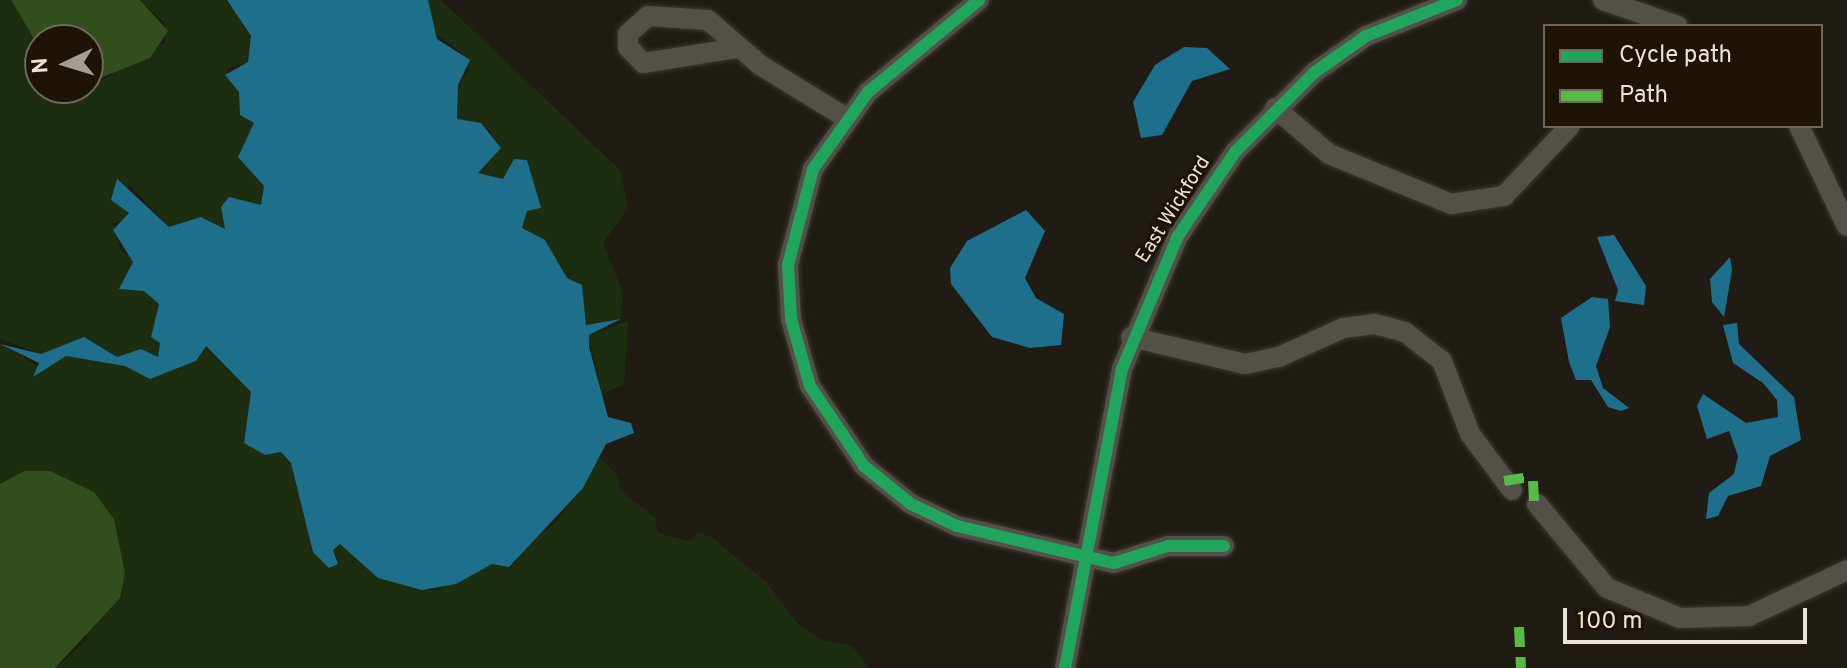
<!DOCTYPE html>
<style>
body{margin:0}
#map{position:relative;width:1847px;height:668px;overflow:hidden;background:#211c13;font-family:Overpass,sans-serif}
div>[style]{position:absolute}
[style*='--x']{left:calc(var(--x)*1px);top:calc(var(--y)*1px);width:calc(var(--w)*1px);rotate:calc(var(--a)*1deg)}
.green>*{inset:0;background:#1d2e10}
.forest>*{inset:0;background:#314e1c}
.water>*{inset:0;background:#1d6f8b}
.roads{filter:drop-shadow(0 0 2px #3b3730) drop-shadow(0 0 2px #3b3730)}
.minor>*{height:20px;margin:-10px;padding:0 10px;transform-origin:10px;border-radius:10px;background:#545049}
.quiet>*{height:10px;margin-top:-5px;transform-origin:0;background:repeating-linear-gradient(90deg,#58b947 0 20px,transparent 0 30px)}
.cycleway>*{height:12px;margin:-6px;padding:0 6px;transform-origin:6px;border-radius:6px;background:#20a55d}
span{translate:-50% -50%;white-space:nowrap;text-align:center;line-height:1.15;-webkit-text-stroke:6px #1d1405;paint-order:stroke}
.street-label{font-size:20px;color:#eae3d9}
.legend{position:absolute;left:1543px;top:24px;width:280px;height:104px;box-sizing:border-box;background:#1d1405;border:2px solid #6f675a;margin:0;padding:10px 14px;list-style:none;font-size:24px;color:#eae3d9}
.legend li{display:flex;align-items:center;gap:16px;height:40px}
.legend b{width:40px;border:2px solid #6f675a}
.north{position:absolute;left:24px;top:24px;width:80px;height:80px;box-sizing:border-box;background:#1d1405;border:2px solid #6f675a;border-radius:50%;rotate:266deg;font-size:22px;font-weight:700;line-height:32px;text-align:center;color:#eae3d9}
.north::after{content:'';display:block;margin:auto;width:28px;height:36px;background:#a49d94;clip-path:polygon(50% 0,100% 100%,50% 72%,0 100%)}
.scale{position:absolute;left:1563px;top:608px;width:244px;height:36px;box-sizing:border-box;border:4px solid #eae3d9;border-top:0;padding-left:10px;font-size:24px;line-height:28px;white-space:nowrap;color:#eae3d9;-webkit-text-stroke:6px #1d1405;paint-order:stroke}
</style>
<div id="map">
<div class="green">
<i style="clip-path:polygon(0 0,11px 0,40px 49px,40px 88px,88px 88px,165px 43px,165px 23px,140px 0,227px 0,251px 36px,248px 62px,226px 69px,239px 92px,240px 115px,254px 123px,243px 154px,264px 186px,261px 205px,222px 212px,225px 229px,205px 218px,169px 227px,129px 184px,127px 220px,112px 223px,122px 253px,133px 257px,128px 282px,119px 286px,145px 291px,159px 304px,151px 337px,160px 343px,158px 357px,117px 357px,84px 337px,41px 354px,0 339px)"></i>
<i style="clip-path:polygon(428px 0,441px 0,620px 170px,628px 208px,603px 243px,623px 293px,621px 319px,586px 325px,580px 283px,567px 278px,544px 240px,522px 228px,527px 210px,540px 208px,527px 160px,503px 179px,478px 173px,501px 148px,488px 129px,457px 119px,458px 85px,470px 70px,462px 53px,431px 30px)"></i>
<i style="clip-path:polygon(628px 321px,624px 384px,602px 394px,589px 335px)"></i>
<i style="clip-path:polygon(0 344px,44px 370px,66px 356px,167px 373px,196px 361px,205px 346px,251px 392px,244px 442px,265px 455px,281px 452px,291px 463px,313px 551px,338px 560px,333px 550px,341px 544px,378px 578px,434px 591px,492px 564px,515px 564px,524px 545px,554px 524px,583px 488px,598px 456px,617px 475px,619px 489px,655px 518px,658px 533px,688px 541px,699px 533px,711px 537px,766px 582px,797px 623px,821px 640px,851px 645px,869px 668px,55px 668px,88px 639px,24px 471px,0 484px)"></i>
</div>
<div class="forest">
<i style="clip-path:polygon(11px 0,140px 0,168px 31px,150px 58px,88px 83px,88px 40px,40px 40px,40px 49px)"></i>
<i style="clip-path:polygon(24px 471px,50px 471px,94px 492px,114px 519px,125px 573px,120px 598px,55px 668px,0 668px,0 484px)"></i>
</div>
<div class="water">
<i style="clip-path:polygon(227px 0,428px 0,437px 39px,470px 60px,458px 85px,457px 119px,481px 123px,501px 148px,478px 173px,503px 179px,514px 159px,527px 160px,541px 208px,527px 211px,522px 228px,545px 240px,567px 278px,582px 285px,586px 325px,621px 319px,589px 335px,589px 347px,608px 417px,631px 423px,634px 433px,606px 444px,583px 488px,509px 567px,492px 564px,456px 584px,422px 590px,378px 578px,340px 544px,333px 550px,338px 564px,329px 568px,313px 552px,291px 463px,281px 452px,265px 455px,244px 443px,251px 392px,206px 346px,196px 361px,150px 379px,125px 366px,66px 356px,33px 377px,39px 363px,0 344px,41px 354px,84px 337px,117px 357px,141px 349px,158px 357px,160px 343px,151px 337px,159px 304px,144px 291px,119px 289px,133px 262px,113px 230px,129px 213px,111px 200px,117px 179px,169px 227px,201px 217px,225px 229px,221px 207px,229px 197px,261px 205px,264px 186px,238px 157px,254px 123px,240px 115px,239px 92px,225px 75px,248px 62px,251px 36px)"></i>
<i style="clip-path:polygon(1184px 47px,1207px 48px,1230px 69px,1192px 81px,1162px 135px,1141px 138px,1133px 102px,1155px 65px)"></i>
<i style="clip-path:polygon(1026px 210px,1045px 231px,1025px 278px,1036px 298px,1064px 314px,1061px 345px,1030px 348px,992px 337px,951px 284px,950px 268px,967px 241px)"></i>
<i style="clip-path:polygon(1614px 235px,1646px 286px,1644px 305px,1615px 301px,1618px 290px,1597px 237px)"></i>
<i style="clip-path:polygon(1730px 257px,1732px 270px,1724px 317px,1712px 302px,1710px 279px)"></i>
<i style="clip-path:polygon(1592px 297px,1608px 299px,1610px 327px,1596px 366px,1603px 388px,1629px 408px,1621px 411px,1608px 407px,1591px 380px,1576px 380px,1569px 362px,1561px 318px)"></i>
<i style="clip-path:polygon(1737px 323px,1739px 344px,1794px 397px,1801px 440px,1770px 456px,1761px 486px,1728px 496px,1718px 516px,1706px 519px,1709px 493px,1734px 474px,1738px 456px,1729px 431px,1707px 439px,1697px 406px,1703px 394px,1746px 423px,1778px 417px,1777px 400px,1763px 383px,1733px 363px,1723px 325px)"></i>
</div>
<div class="roads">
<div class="minor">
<i style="--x:979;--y:0;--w:144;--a:140.3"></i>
<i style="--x:868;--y:92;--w:95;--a:125.5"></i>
<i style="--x:813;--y:169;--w:99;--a:104.6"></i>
<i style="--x:788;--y:265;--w:54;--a:86.8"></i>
<i style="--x:791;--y:319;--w:70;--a:74.2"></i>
<i style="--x:810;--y:386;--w:97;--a:56"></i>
<i style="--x:864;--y:466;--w:60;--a:39"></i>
<i style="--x:911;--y:504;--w:51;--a:25.6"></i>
<i style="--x:957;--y:526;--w:161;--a:13.3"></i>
<i style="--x:1114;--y:563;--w:57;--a:-17.5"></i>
<i style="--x:1168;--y:546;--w:56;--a:0"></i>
<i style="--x:1603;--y:0;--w:79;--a:19.1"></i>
<i style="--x:737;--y:48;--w:95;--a:170.9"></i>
<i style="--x:643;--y:63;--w:22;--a:-133"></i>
<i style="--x:628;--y:47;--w:13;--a:-90"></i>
<i style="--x:628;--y:34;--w:27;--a:-42"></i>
<i style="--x:648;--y:16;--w:60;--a:3.8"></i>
<i style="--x:708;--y:20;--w:69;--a:40.9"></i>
<i style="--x:760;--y:65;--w:100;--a:31.5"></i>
<i style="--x:1275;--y:108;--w:71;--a:40.4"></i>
<i style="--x:1329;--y:154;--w:132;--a:22.3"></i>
<i style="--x:1451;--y:204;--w:54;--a:-8.6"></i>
<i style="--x:1504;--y:196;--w:96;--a:-46.7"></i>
<i style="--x:1799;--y:126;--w:111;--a:64.4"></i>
<i style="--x:1131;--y:337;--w:117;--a:13.3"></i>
<i style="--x:1245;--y:364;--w:35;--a:-12"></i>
<i style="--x:1279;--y:357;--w:70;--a:-24.4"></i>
<i style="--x:1343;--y:328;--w:32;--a:-7"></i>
<i style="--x:1375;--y:324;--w:31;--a:15"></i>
<i style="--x:1405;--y:332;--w:47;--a:38.1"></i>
<i style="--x:1442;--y:361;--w:78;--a:69"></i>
<i style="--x:1470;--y:434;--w:70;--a:53.1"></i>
<i style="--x:1537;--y:504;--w:109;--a:50.2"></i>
<i style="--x:1607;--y:588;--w:79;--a:22.3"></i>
<i style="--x:1680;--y:618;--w:69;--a:-1.7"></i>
<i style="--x:1749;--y:616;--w:108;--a:-25.1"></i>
<i style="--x:1065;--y:668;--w:304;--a:-79.2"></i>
<i style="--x:1122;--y:369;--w:144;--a:-67.2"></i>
<i style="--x:1178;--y:236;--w:102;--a:-55.8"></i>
<i style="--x:1235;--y:152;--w:113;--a:-45"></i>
<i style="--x:1315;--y:72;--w:62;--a:-35.2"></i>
<i style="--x:1366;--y:36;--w:98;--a:-21.6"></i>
</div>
</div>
<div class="quiet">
<i style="--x:1504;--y:481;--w:25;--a:-9"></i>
<i style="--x:1533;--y:481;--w:20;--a:87"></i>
<i style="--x:1519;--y:627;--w:41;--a:87.2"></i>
</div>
<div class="cycleway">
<i style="--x:979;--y:0;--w:144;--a:140.3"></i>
<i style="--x:868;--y:92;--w:95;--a:125.5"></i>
<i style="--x:813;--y:169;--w:99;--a:104.6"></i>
<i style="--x:788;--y:265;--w:54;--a:86.8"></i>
<i style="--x:791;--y:319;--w:70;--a:74.2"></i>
<i style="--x:810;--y:386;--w:97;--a:56"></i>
<i style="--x:864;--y:466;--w:60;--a:39"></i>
<i style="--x:911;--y:504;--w:51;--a:25.6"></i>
<i style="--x:957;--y:526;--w:161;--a:13.3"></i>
<i style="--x:1114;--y:563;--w:57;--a:-17.5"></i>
<i style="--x:1168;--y:546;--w:56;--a:0"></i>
<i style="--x:1065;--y:668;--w:304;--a:-79.2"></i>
<i style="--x:1122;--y:369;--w:144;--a:-67.2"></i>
<i style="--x:1178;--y:236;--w:102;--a:-55.8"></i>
<i style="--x:1235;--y:152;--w:113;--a:-45"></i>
<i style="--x:1315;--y:72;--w:62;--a:-35.2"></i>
<i style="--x:1366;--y:36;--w:98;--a:-21.6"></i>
</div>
<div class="street-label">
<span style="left:1174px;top:210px;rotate:-58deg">East Wickford</span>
</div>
<ul class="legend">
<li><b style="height:10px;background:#20a55d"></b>Cycle path</li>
<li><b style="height:10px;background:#58b947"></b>Path</li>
</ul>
<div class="north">N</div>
<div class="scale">100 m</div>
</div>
